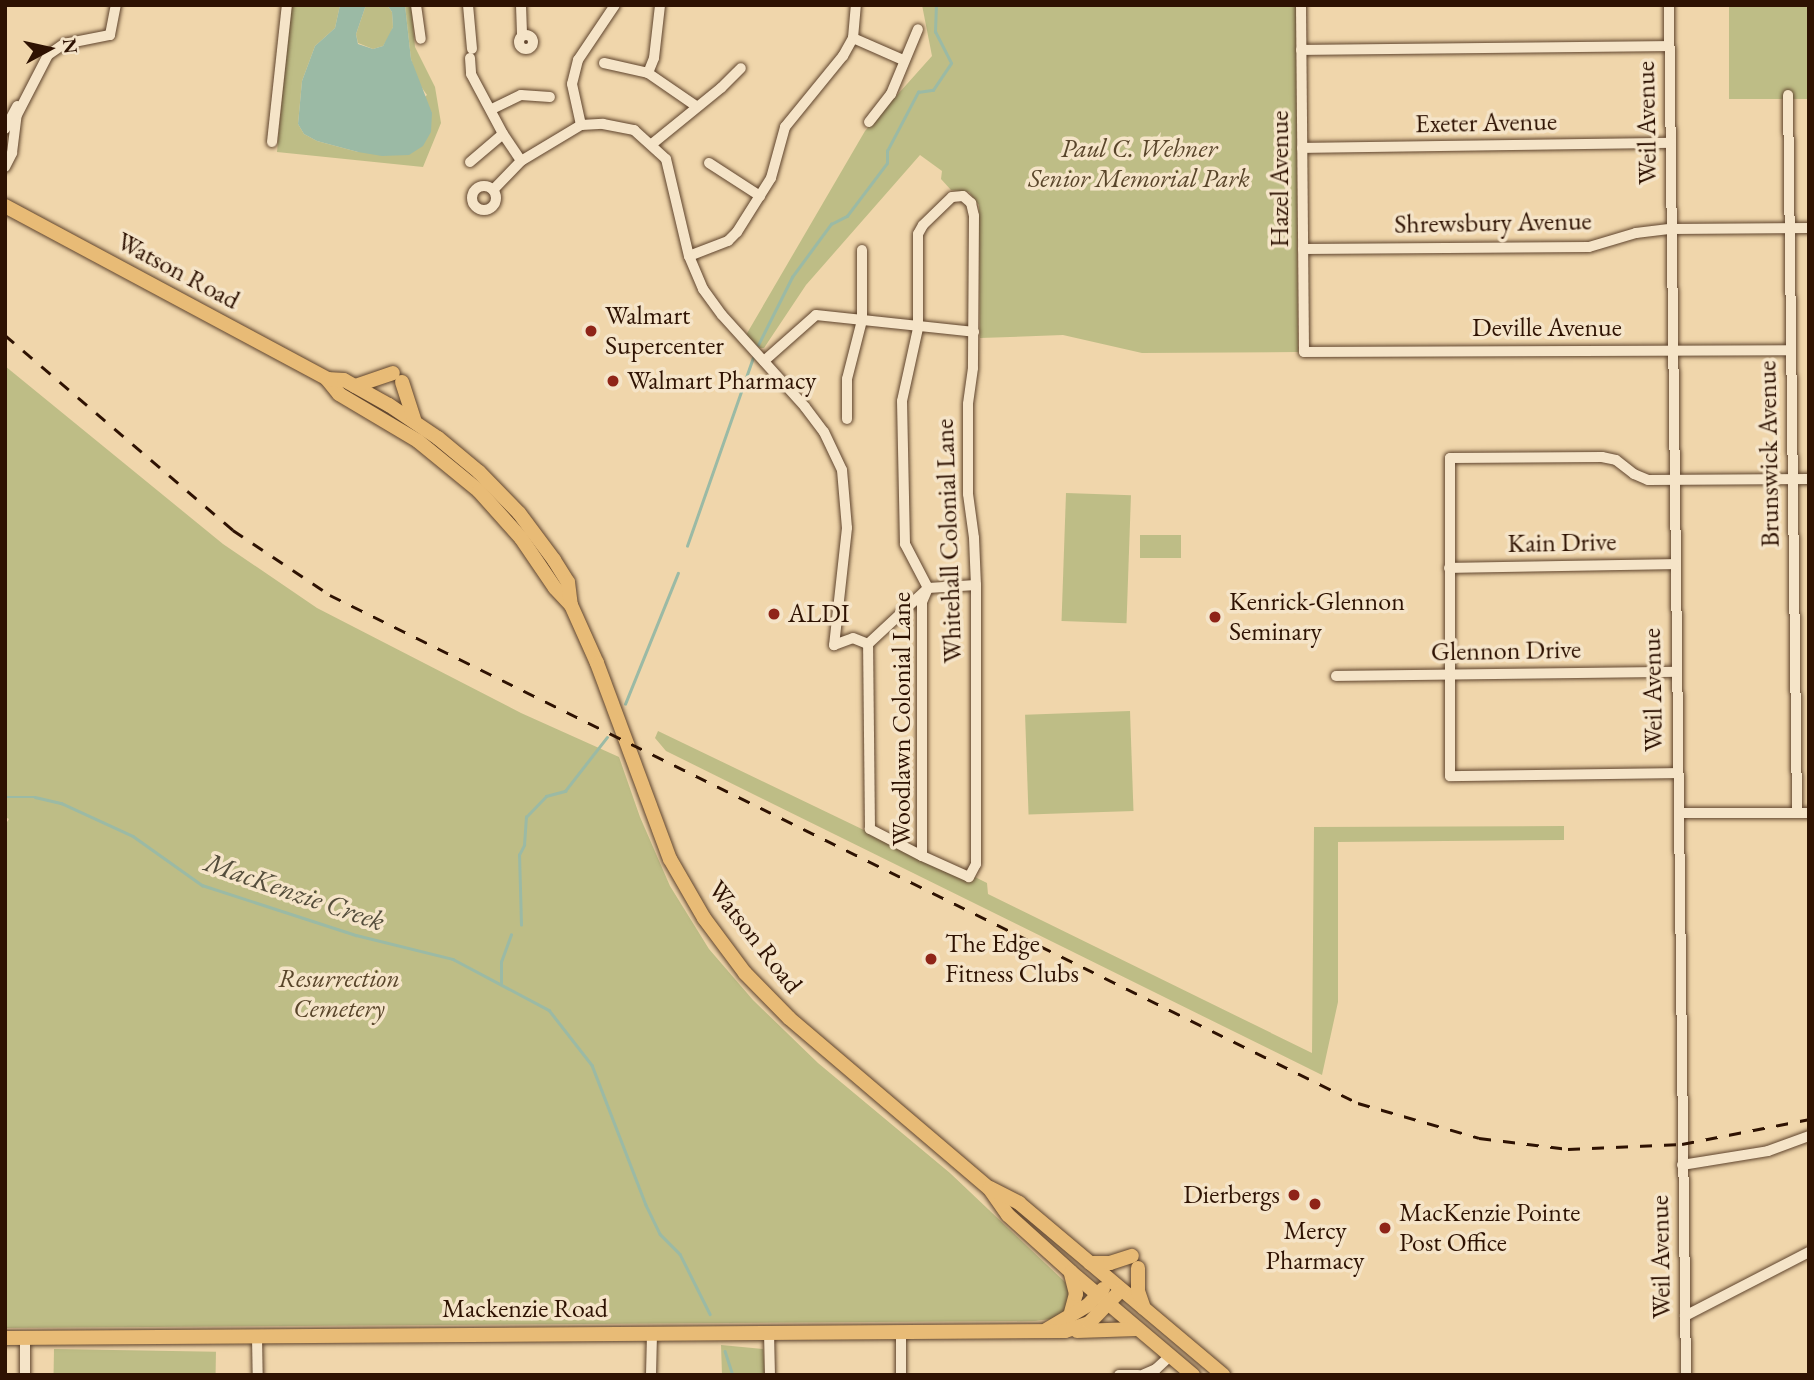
<!DOCTYPE html>
<style>
body{margin:0}
#map{position:relative;width:1814px;height:1380px;overflow:hidden;background:#f0d6ab;font-family:"EB Garamond",serif}
div>[style]{position:absolute}
[style*='--x']{left:calc(var(--x)*1px);top:calc(var(--y)*1px);width:calc(var(--w)*1px);rotate:calc(var(--a)*1deg)}
.green>*{inset:0;background:#bebd86;transform-origin:0 0}
.water>*{inset:0;background:#9bbaa5}
.stream>*{height:2.5px;margin:-1.25px;padding:0 1.25px;transform-origin:1.25px;border-radius:1.25px;background:#9bbaa5}
.roads{filter:drop-shadow(0 0 2px #5e432c) drop-shadow(0 0 2px #5e432c)}
.minor>*{height:10px;margin:-5px;padding:0 5px;transform-origin:5px;border-radius:5px;background:#f5e4c8}
.minor>.ring{margin:-5px;padding:0;box-sizing:content-box;background:none;border:10px solid #f5e4c8;border-radius:50%}
.major>*{height:14px;margin:-7px;padding:0 7px;transform-origin:7px;border-radius:7px;background:#e8bb76}
.rail>*{height:2.5px;margin-top:-1.25px;transform-origin:0;background:repeating-linear-gradient(90deg,#2e1202 0 12px,transparent 0 24px)}
.dots>*{width:19px;height:19px;translate:-50% -50%;box-sizing:border-box;border:4px solid #f5e4c8;border-radius:50%}
span{translate:-50% -50%;white-space:nowrap;text-align:center;line-height:1.15;-webkit-text-stroke:7px #f5e4c8;paint-order:stroke}
.street-label{font-size:26px;color:#2e1202}
.park-label{font-size:26px;color:#59452a;font-style:italic}
.poi-label{font-size:26px;color:#2e1202}
.left{translate:0 -50%;text-align:left}
.right{translate:-100% -50%;text-align:right}
.water-label{font-size:28px;color:#544d3b;font-style:italic}
.frame{position:absolute;inset:0;border:7px solid #2e1202;pointer-events:none}
.north{position:absolute;left:14px;top:14px;width:70px;height:70px;-webkit-text-stroke:5px #f5e4c8;paint-order:stroke;rotate:82deg;font-size:19px;font-weight:700;line-height:28px;text-align:center;color:#2e1202}
.north::after{content:'';display:block;margin:auto;width:24px;height:32px;background:#2e1202;clip-path:polygon(50% 0,100% 100%,50% 72%,0 100%)}
</style>
<div id="map">
<div class="green">
<i style="clip-path:polygon(291px 5px,340px 5px,335px 28px,315px 46px,302px 81px,298px 124px,304px 134px,317px 141px,358px 152px,427px 95px,417px 81px,411px 59px,405px 5px,411px 5px,415px 47px,435px 87px,441px 123px,423px 167px,277px 152px)"></i>
<i style="clip-path:polygon(366px 5px,387px 5px,392px 12px,393px 27px,389px 37px,383px 46px,373px 49px,358px 43px,356px 34px)"></i>
<i style="clip-path:polygon(922px 5px,1296px 5px,1298px 352px,1142px 353px,1063px 335px,980px 338px,979px 205px,969px 192px,951px 190px,941px 179px,942px 171px,920px 155px,806px 285px,764px 348px,760px 348px,746px 335px,865px 131px,932px 56px)"></i>
<i style="left:1729px;top:5px;width:80px;height:94px"></i>
<i style="clip-path:polygon(5px 366px,223px 544px,317px 608px,521px 713px,619px 757px,640px 817px,670px 886px,709px 949px,753px 1000px,818px 1063px,950px 1173px,1065px 1282px,1069px 1291px,1068px 1309px,1051px 1319px,1035px 1321px,5px 1328px,5px 825px,9px 819px,5px 817px)"></i>
<i style="left:1066px;top:493px;width:65px;height:128px;rotate:2deg"></i>
<i style="left:1140px;top:535px;width:41px;height:23px"></i>
<i style="left:1130px;top:711px;width:100px;height:105px;rotate:88deg"></i>
<i style="clip-path:polygon(658px 731px,972px 882px,975px 877px,987px 883px,988px 894px,1312px 1053px,1314px 827px,1564px 826px,1564px 840px,1338px 842px,1338px 1002px,1322px 1075px,666px 751px,655px 738px)"></i>
<i style="clip-path:polygon(721px 1345px,763px 1349px,765px 1375px,722px 1375px)"></i>
<i style="left:54px;top:1349px;width:162px;height:26px;rotate:1deg"></i>
</div>
<div class="water">
<i style="clip-path:polygon(340px 5px,366px 5px,356px 34px,358px 44px,373px 49px,383px 46px,393px 27px,392px 12px,387px 5px,405px 5px,411px 59px,432px 113px,431px 132px,423px 146px,409px 155px,382px 156px,358px 152px,317px 141px,304px 134px,298px 124px,302px 81px,315px 46px,335px 28px)"></i>
</div>
<div class="stream">
<i style="--x:758;--y:345;--w:76;--a:-63.4"></i>
<i style="--x:792;--y:277;--w:66;--a:-53.7"></i>
<i style="--x:831;--y:224;--w:18;--a:-27"></i>
<i style="--x:847;--y:216;--w:66;--a:-53"></i>
<i style="--x:887;--y:163;--w:12;--a:-90"></i>
<i style="--x:887;--y:151;--w:67;--a:-62.3"></i>
<i style="--x:918;--y:92;--w:15;--a:-8"></i>
<i style="--x:933;--y:90;--w:32;--a:-56"></i>
<i style="--x:951;--y:63;--w:35;--a:-117"></i>
<i style="--x:935;--y:32;--w:27;--a:-88"></i>
<i style="--x:687;--y:546;--w:199;--a:-70.7"></i>
<i style="--x:625;--y:704;--w:141;--a:-68"></i>
<i style="--x:5;--y:797;--w:30;--a:0"></i>
<i style="--x:35;--y:797;--w:27;--a:13"></i>
<i style="--x:61;--y:803;--w:79;--a:24.6"></i>
<i style="--x:133;--y:836;--w:85;--a:35.4"></i>
<i style="--x:202;--y:885;--w:162;--a:18"></i>
<i style="--x:356;--y:935;--w:100;--a:13.9"></i>
<i style="--x:453;--y:959;--w:109;--a:28"></i>
<i style="--x:549;--y:1010;--w:70;--a:52"></i>
<i style="--x:592;--y:1065;--w:150;--a:68.9"></i>
<i style="--x:646;--y:1205;--w:32;--a:64"></i>
<i style="--x:660;--y:1234;--w:28;--a:45"></i>
<i style="--x:680;--y:1254;--w:67;--a:63.4"></i>
<i style="--x:521;--y:925;--w:70;--a:-91.6"></i>
<i style="--x:519;--y:855;--w:11;--a:-63"></i>
<i style="--x:524;--y:845;--w:28;--a:-86"></i>
<i style="--x:526;--y:817;--w:29;--a:-46"></i>
<i style="--x:546;--y:796;--w:20;--a:-15"></i>
<i style="--x:565;--y:791;--w:68;--a:-52.1"></i>
<i style="--x:501;--y:983;--w:21;--a:-90"></i>
<i style="--x:501;--y:962;--w:29;--a:-70"></i>
<i style="--x:725;--y:1351;--w:25;--a:72"></i>
</div>
<div class="roads">
<div class="minor">
<i style="--x:416;--y:5;--w:34;--a:82"></i>
<i style="--x:468;--y:5;--w:44;--a:84.8"></i>
<i style="--x:521;--y:5;--w:30;--a:88"></i>
<i style="--x:1301;--y:5;--w:347;--a:89.5"></i>
<i style="--x:1304;--y:352;--w:486;--a:-0.2"></i>
<i style="--x:1669;--y:5;--w:1370;--a:89.29"></i>
<i class="ring" style="left:519px;top:35px;width:4px;height:4px"></i>
<i style="--x:853;--y:38;--w:55;--a:23.7"></i>
<i style="--x:1301;--y:50;--w:368;--a:-0.6"></i>
<i style="--x:470;--y:58;--w:16;--a:86"></i>
<i style="--x:471;--y:74;--w:68;--a:61.9"></i>
<i style="--x:503;--y:134;--w:32;--a:56"></i>
<i style="--x:604;--y:63;--w:45;--a:12.8"></i>
<i style="--x:648;--y:73;--w:58;--a:34.5"></i>
<i style="--x:648;--y:73;--w:16;--a:-68"></i>
<i style="--x:654;--y:58;--w:53;--a:-83.5"></i>
<i style="--x:1788;--y:95;--w:718;--a:89.28"></i>
<i style="--x:492;--y:109;--w:32;--a:-26"></i>
<i style="--x:521;--y:95;--w:29;--a:4"></i>
<i style="--x:869;--y:122;--w:36;--a:-52"></i>
<i style="--x:891;--y:94;--w:70;--a:-67.4"></i>
<i style="--x:581;--y:125;--w:42;--a:-102.4"></i>
<i style="--x:572;--y:84;--w:25;--a:-76"></i>
<i style="--x:578;--y:60;--w:66;--a:-56.1"></i>
<i style="--x:5;--y:129;--w:26;--a:-62"></i>
<i style="--x:272;--y:142;--w:138;--a:-83.8"></i>
<i style="--x:652;--y:144;--w:89;--a:-39.1"></i>
<i style="--x:721;--y:88;--w:28;--a:-45"></i>
<i style="--x:1302;--y:148;--w:368;--a:-0.8"></i>
<i style="--x:470;--y:162;--w:43;--a:-40.3"></i>
<i style="--x:709;--y:163;--w:61;--a:32.9"></i>
<i style="--x:5;--y:167;--w:16;--a:-63"></i>
<i style="--x:12;--y:153;--w:38;--a:-83"></i>
<i style="--x:17;--y:115;--w:68;--a:-62.7"></i>
<i style="--x:48;--y:55;--w:19;--a:-35"></i>
<i style="--x:64;--y:44;--w:47;--a:-11.1"></i>
<i style="--x:110;--y:35;--w:31;--a:-79"></i>
<i class="ring" style="left:472px;top:186px;width:14px;height:14px"></i>
<i style="--x:493;--y:190;--w:40;--a:-46"></i>
<i style="--x:521;--y:161;--w:70;--a:-31"></i>
<i style="--x:581;--y:125;--w:22;--a:-3"></i>
<i style="--x:603;--y:124;--w:32;--a:11"></i>
<i style="--x:634;--y:130;--w:43;--a:42.2"></i>
<i style="--x:666;--y:159;--w:100;--a:76.7"></i>
<i style="--x:689;--y:256;--w:36;--a:67"></i>
<i style="--x:703;--y:289;--w:32;--a:54"></i>
<i style="--x:722;--y:315;--w:124;--a:47.9"></i>
<i style="--x:805;--y:407;--w:31;--a:53"></i>
<i style="--x:824;--y:432;--w:42;--a:64.7"></i>
<i style="--x:842;--y:470;--w:58;--a:85.1"></i>
<i style="--x:847;--y:528;--w:118;--a:96.3"></i>
<i style="--x:834;--y:645;--w:20;--a:-20"></i>
<i style="--x:853;--y:638;--w:16;--a:22"></i>
<i style="--x:1303;--y:249;--w:286;--a:-0.4"></i>
<i style="--x:1589;--y:247;--w:49;--a:-16.6"></i>
<i style="--x:1636;--y:233;--w:35;--a:-7"></i>
<i style="--x:1671;--y:229;--w:138;--a:-0.4"></i>
<i style="--x:689;--y:256;--w:42;--a:-21"></i>
<i style="--x:728;--y:241;--w:13;--a:-45"></i>
<i style="--x:737;--y:232;--w:64;--a:-57.8"></i>
<i style="--x:771;--y:178;--w:53;--a:-74.6"></i>
<i style="--x:785;--y:127;--w:92;--a:-50.8"></i>
<i style="--x:843;--y:56;--w:21;--a:-61"></i>
<i style="--x:853;--y:38;--w:33;--a:-85"></i>
<i style="--x:764;--y:361;--w:69;--a:-41.5"></i>
<i style="--x:816;--y:315;--w:159;--a:6.1"></i>
<i style="--x:847;--y:419;--w:40;--a:-90"></i>
<i style="--x:847;--y:379;--w:61;--a:-75.7"></i>
<i style="--x:862;--y:320;--w:70;--a:-90"></i>
<i style="--x:1449;--y:568;--w:226;--a:-1"></i>
<i style="--x:1336;--y:676;--w:340;--a:-0.7"></i>
<i style="--x:1677;--y:773;--w:227;--a:179.2"></i>
<i style="--x:1450;--y:776;--w:318;--a:-90"></i>
<i style="--x:1450;--y:458;--w:152;--a:-0.4"></i>
<i style="--x:1602;--y:457;--w:14;--a:12"></i>
<i style="--x:1616;--y:460;--w:23;--a:38"></i>
<i style="--x:1634;--y:474;--w:15;--a:23"></i>
<i style="--x:1648;--y:480;--w:161;--a:-0.4"></i>
<i style="--x:1680;--y:813;--w:129;--a:0"></i>
<i style="--x:922;--y:856;--w:254;--a:-90"></i>
<i style="--x:922;--y:602;--w:15;--a:-67"></i>
<i style="--x:928;--y:588;--w:50;--a:-117.6"></i>
<i style="--x:905;--y:544;--w:143;--a:-91.2"></i>
<i style="--x:902;--y:401;--w:75;--a:-77.6"></i>
<i style="--x:918;--y:328;--w:94;--a:-90"></i>
<i style="--x:918;--y:234;--w:10;--a:-61"></i>
<i style="--x:923;--y:225;--w:40;--a:-44"></i>
<i style="--x:952;--y:197;--w:11;--a:-5"></i>
<i style="--x:963;--y:196;--w:11;--a:41"></i>
<i style="--x:971;--y:203;--w:13;--a:77"></i>
<i style="--x:974;--y:216;--w:152;--a:90.4"></i>
<i style="--x:973;--y:368;--w:36;--a:98"></i>
<i style="--x:968;--y:404;--w:90;--a:90"></i>
<i style="--x:968;--y:494;--w:44;--a:82.2"></i>
<i style="--x:974;--y:538;--w:47;--a:87.6"></i>
<i style="--x:976;--y:585;--w:279;--a:90"></i>
<i style="--x:976;--y:864;--w:15;--a:118"></i>
<i style="--x:969;--y:877;--w:51;--a:-155.9"></i>
<i style="--x:922;--y:856;--w:59;--a:-152.6"></i>
<i style="--x:870;--y:829;--w:185;--a:-90.6"></i>
<i style="--x:868;--y:644;--w:82;--a:-43"></i>
<i style="--x:928;--y:588;--w:48;--a:-3.6"></i>
<i style="--x:1682;--y:1165;--w:87;--a:-9.2"></i>
<i style="--x:1768;--y:1151;--w:44;--a:-20.1"></i>
<i style="--x:1685;--y:1316;--w:140;--a:-27.3"></i>
<i style="--x:901;--y:1331;--w:44;--a:90"></i>
<i style="--x:769;--y:1332;--w:43;--a:88.7"></i>
<i style="--x:257;--y:1336;--w:39;--a:89"></i>
<i style="--x:25;--y:1338;--w:37;--a:90"></i>
<i style="--x:651;--y:1375;--w:42;--a:-88.6"></i>
<i style="--x:1119;--y:1375;--w:19;--a:0"></i>
<i style="--x:1142;--y:1375;--w:15;--a:-23"></i>
<i style="--x:1156;--y:1369;--w:19;--a:-43"></i>
</div>
<div class="major">
<i style="--x:5;--y:206;--w:366;--a:28.2"></i>
<i style="--x:327;--y:379;--w:19;--a:51"></i>
<i style="--x:339;--y:394;--w:92;--a:30.7"></i>
<i style="--x:418;--y:441;--w:79;--a:39.3"></i>
<i style="--x:479;--y:491;--w:63;--a:48.2"></i>
<i style="--x:521;--y:538;--w:60;--a:55.8"></i>
<i style="--x:555;--y:588;--w:23;--a:47"></i>
<i style="--x:571;--y:605;--w:64;--a:65.9"></i>
<i style="--x:597;--y:663;--w:209;--a:69.6"></i>
<i style="--x:670;--y:859;--w:68;--a:60"></i>
<i style="--x:704;--y:918;--w:69;--a:53.3"></i>
<i style="--x:745;--y:973;--w:63;--a:45.6"></i>
<i style="--x:789;--y:1018;--w:262;--a:40.4"></i>
<i style="--x:989;--y:1188;--w:33;--a:55"></i>
<i style="--x:1008;--y:1215;--w:85;--a:42.1"></i>
<i style="--x:1071;--y:1272;--w:160;--a:40.2"></i>
<i style="--x:327;--y:379;--w:17;--a:3"></i>
<i style="--x:344;--y:380;--w:51;--a:29.1"></i>
<i style="--x:389;--y:405;--w:59;--a:34"></i>
<i style="--x:438;--y:438;--w:53;--a:39.7"></i>
<i style="--x:479;--y:472;--w:57;--a:45.7"></i>
<i style="--x:519;--y:513;--w:59;--a:53.3"></i>
<i style="--x:554;--y:560;--w:26;--a:58"></i>
<i style="--x:568;--y:582;--w:23;--a:83"></i>
<i style="--x:402;--y:382;--w:40;--a:72"></i>
<i style="--x:355;--y:386;--w:40;--a:-18.9"></i>
<i style="--x:990;--y:1188;--w:33;--a:27"></i>
<i style="--x:1019;--y:1203;--w:267;--a:40.1"></i>
<i style="--x:1090;--y:1263;--w:20;--a:0"></i>
<i style="--x:1110;--y:1263;--w:23;--a:-18"></i>
<i style="--x:1138;--y:1268;--w:23;--a:90"></i>
<i style="--x:1138;--y:1291;--w:18;--a:71"></i>
<i style="--x:1070;--y:1316;--w:23;--a:-75"></i>
<i style="--x:1076;--y:1294;--w:21;--a:-104"></i>
<i style="--x:1046;--y:1330;--w:49;--a:-30.8"></i>
<i style="--x:1088;--y:1305;--w:22;--a:-47"></i>
<i style="--x:1077;--y:1331;--w:60;--a:-1.9"></i>
<i style="--x:5;--y:1338;--w:1060;--a:-0.38"></i>
<i style="--x:1065;--y:1331;--w:25;--a:-18"></i>
<i style="--x:1089;--y:1323;--w:46;--a:-45.9"></i>
</div>
</div>
<div class="rail">
<i style="--x:5;--y:335;--w:300;--a:40.5"></i>
<i style="--x:233;--y:530;--w:117;--a:33.8"></i>
<i style="--x:330;--y:595;--w:1147;--a:26.3"></i>
<i style="--x:1358;--y:1103;--w:126;--a:16.1"></i>
<i style="--x:1479;--y:1138;--w:90;--a:7"></i>
<i style="--x:1568;--y:1149;--w:114;--a:-2.5"></i>
<i style="--x:1682;--y:1144;--w:129;--a:-11.1"></i>
</div>
<div class="dots">
<i style="left:591px;top:331px;background:#8f2418"></i>
<i style="left:613px;top:381px;background:#8f2418"></i>
<i style="left:774px;top:614px;background:#8f2418"></i>
<i style="left:1215px;top:617px;background:#8f2418"></i>
<i style="left:931px;top:959px;background:#8f2418"></i>
<i style="left:1294px;top:1195px;background:#8f2418"></i>
<i style="left:1315px;top:1204px;background:#8f2418"></i>
<i style="left:1385px;top:1228px;background:#8f2418"></i>
</div>
<div class="street-label">
<span style="left:1486px;top:123px;rotate:-1deg">Exeter Avenue</span>
<span style="left:1647px;top:123px;rotate:-91deg">Weil Avenue</span>
<span style="left:1280px;top:179px;rotate:-90deg">Hazel Avenue</span>
<span style="left:1493px;top:223px;rotate:-1deg">Shrewsbury Avenue</span>
<span style="left:178px;top:271px;rotate:28deg">Watson Road</span>
<span style="left:1547px;top:328px">Deville Avenue</span>
<span style="left:1769px;top:454px;rotate:-91deg">Brunswick Avenue</span>
<span style="left:949px;top:541px;rotate:-92deg">Whitehall Colonial Lane</span>
<span style="left:1562px;top:543px;rotate:-1deg">Kain Drive</span>
<span style="left:1506px;top:651px;rotate:-1deg">Glennon Drive</span>
<span style="left:1653px;top:690px;rotate:-91deg">Weil Avenue</span>
<span style="left:902px;top:719px;rotate:-90deg">Woodlawn Colonial Lane</span>
<span style="left:755px;top:937px;rotate:52deg">Watson Road</span>
<span style="left:1661px;top:1257px;rotate:-91deg">Weil Avenue</span>
<span style="left:525px;top:1309px">Mackenzie Road</span>
</div>
<div class="park-label">
<span style="left:1139px;top:164px">Paul C. Wehner<br>Senior Memorial Park</span>
<span style="left:339px;top:994px">Resurrection<br>Cemetery</span>
</div>
<div class="poi-label">
<span class="left" style="left:605px;top:331px">Walmart<br>Supercenter</span>
<span class="left" style="left:627px;top:381px">Walmart Pharmacy</span>
<span class="left" style="left:1229px;top:617px">Kenrick-Glennon<br>Seminary</span>
<span class="left" style="left:788px;top:614px">ALDI</span>
<span class="left" style="left:945px;top:959px">The Edge<br>Fitness Clubs</span>
<span class="right" style="left:1280px;top:1195px">Dierbergs</span>
<span class="left" style="left:1399px;top:1228px">MacKenzie Pointe<br>Post Office</span>
<span style="left:1315px;top:1246px">Mercy<br>Pharmacy</span>
</div>
<div class="water-label">
<span style="left:295px;top:891px;rotate:19deg">MacKenzie Creek</span>
</div>
<div class="frame"></div>
<div class="north">N</div>
</div>
